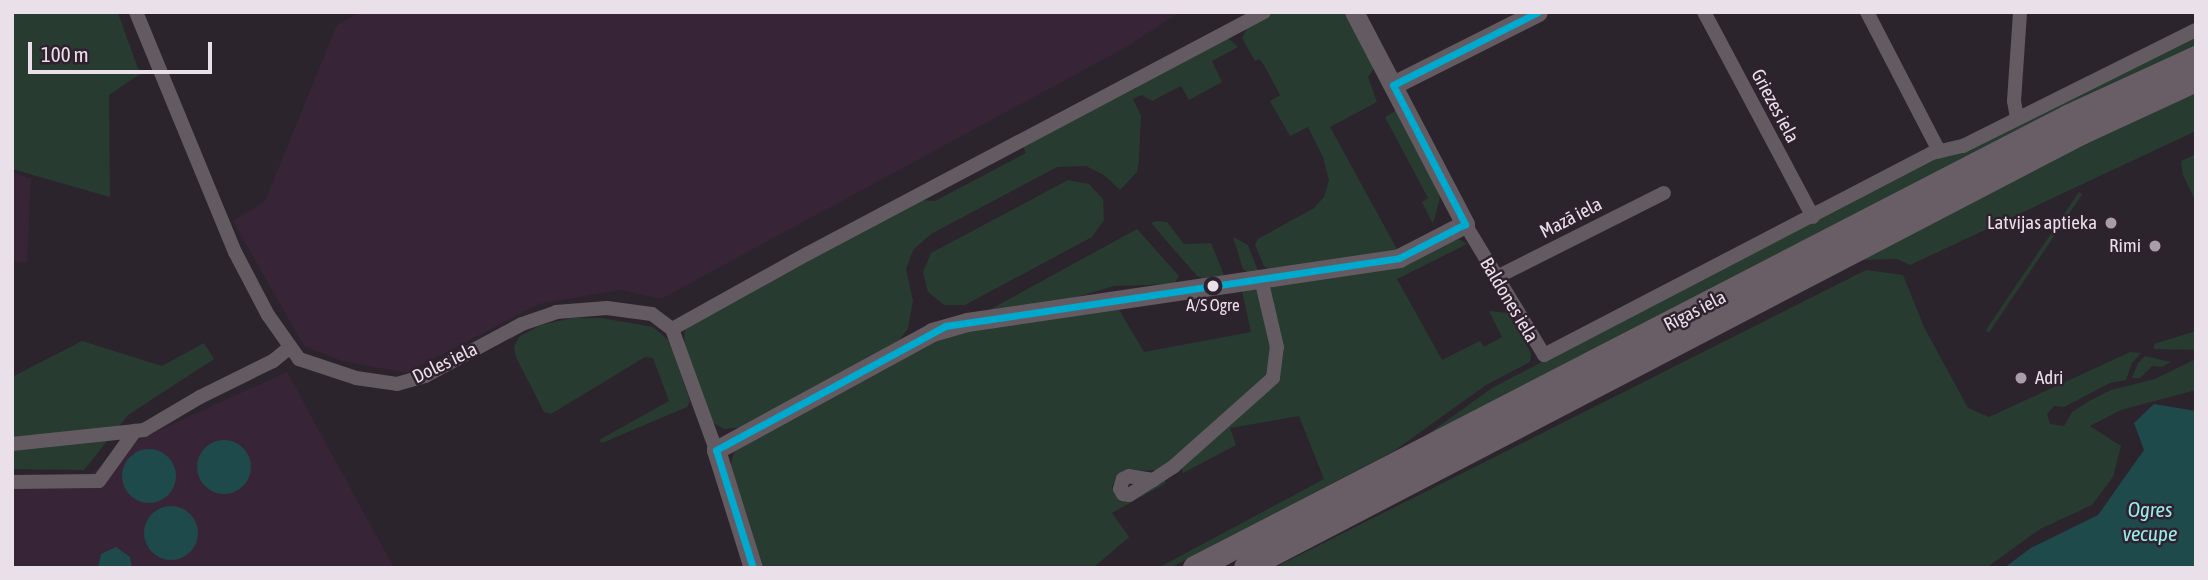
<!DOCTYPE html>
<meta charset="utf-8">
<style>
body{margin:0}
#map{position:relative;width:2208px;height:580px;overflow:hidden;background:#2c242c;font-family:"Asap Condensed",sans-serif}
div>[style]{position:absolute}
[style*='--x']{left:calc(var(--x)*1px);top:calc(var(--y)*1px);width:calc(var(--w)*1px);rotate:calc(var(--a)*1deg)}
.built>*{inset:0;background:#372436}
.green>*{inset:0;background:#273b31;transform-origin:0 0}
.water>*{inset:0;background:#1f4a4c}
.round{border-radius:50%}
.minor>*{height:14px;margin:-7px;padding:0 7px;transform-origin:7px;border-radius:7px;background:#645b62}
.tertiary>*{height:19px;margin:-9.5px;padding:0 9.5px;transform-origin:9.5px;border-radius:9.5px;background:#645b62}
.trunk>*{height:24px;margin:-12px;padding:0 12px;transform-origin:12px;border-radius:12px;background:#6a5e66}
.bus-1>*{height:7px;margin:-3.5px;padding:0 3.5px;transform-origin:3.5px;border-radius:3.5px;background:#00a9ce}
.dots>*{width:19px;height:19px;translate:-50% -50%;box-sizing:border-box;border:4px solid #30212f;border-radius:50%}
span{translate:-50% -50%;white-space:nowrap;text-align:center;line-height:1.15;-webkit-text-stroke:5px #30212f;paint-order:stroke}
.bus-label{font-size:17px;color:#eae0e9}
.street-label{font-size:19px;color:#eae0e9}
.poi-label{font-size:19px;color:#eae0e9}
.right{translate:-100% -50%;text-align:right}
.left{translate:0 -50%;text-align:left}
.water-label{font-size:21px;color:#97ecec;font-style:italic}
.frame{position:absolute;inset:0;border:14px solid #eae0e9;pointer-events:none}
.scale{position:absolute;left:28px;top:42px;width:184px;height:32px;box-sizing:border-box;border:4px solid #eae0e9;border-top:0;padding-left:9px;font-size:21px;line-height:24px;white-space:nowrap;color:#eae0e9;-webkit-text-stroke:5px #30212f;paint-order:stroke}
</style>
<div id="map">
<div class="built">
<i style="clip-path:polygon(360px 12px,1180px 12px,1128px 46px,661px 299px,620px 290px,539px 304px,406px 373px,342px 361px,304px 346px,233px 221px,265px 201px,337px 25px)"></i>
<i style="clip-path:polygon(12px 172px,31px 179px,27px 263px,12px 262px)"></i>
<i style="clip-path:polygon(287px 372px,394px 568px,12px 568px,12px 480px,89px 475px,133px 442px)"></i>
</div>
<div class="green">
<i style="clip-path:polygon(12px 12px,117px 12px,119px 16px,140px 74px,109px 95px,110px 197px,12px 169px)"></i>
<i style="clip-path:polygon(1275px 12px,1350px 12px,1375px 67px,1368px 77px,1377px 102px,1330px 127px,1398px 251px,1268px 269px,1264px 266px,1255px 245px,1258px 239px,1314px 208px,1324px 197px,1329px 180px,1323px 157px,1308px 127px,1290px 136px,1270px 101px,1280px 95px,1264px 65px,1259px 59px,1255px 61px,1242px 38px,1248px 26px)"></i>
<i style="clip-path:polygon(2196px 35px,2196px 47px,1396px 457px,1492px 388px,1931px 159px)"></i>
<i style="clip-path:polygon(1228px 38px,1238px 47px,1212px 61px,1222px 82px,1189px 100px,1181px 86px,1152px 101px,1142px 95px,1133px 99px,1141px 116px,1139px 161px,1137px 172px,1120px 190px,1104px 175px,1086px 166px,1057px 167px,931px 234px,913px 250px,906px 269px,913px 301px,908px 328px,897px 344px,743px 427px,724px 429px,710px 421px,684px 344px,685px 327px,920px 200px,935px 201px,1026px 153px,1023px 146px)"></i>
<i style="clip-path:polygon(2196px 93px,2196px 131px,1910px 265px,1897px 259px,1861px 260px,2067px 152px)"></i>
<i style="clip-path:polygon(1397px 110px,1434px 178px,1440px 198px,1433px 224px,1422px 202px,1428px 198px,1385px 117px)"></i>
<i style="clip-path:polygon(2196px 154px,2196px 202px,2183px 175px,2181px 161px)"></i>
<i style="clip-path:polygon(1068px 180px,1089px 184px,1103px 199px,1104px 220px,1092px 237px,965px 305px,944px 305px,928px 292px,923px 272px,931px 253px)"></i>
<i style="left:2079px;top:192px;width:4px;height:167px;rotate:34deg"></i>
<i style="clip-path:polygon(1156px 221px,1167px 222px,1184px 244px,1211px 243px,1224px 275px,1202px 278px,1197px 276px,1151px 223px)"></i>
<i style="clip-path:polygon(1137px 229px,1179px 276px,1174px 284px,1114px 286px,1067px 300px,980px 315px)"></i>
<i style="clip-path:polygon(1233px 237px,1248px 245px,1258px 271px,1248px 273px,1243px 269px)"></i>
<i style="clip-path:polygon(1459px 239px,1467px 244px,1397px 279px,1442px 360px,1480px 341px,1484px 347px,1502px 337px,1489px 311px,1508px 313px,1531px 353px,1530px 362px,1486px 385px,1394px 451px,1170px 568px,1158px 568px,1324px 479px,1299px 416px,1230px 428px,1236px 445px,1183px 473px,1182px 469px,1276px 379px,1268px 293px,1271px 286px,1410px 264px,1440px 246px)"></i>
<i style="clip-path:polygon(1866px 270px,1903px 275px,1924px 327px,1968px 408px,1989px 417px,2130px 352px,2141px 353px,2132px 363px,2126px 380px,2110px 383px,2064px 407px,2054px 406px,2047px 414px,2050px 424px,2064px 426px,2072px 412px,2091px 400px,2111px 390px,2155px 379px,2196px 359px,2196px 390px,2121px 410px,2090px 426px,2121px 446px,2113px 477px,2092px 505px,2040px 529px,1986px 568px,1274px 568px)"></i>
<i style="clip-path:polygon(1256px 289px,1274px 349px,1267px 378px,1160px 470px,1128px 471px,1117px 477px,1112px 487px,1121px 502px,1164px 479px,1166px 483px,1112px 513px,1129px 537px,1093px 568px,763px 568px,728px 476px,734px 452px,743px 442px,942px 335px,1118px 308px,1144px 352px,1251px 332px,1242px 291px)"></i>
<i style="clip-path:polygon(572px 318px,601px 318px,653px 327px,668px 340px,673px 352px,690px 401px,687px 407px,602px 443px,599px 440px,669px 401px,653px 358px,645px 357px,551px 414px,544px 412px,516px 357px,514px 346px,520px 336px,541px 325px)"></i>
<i style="clip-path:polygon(2196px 331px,2196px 350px,2154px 349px,2154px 344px)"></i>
<i style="clip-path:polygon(82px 341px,162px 366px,204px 343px,214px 359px,128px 415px,84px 470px,12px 469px,12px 377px)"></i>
<i style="clip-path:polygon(2145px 356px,2171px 362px,2162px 367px,2152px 366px,2140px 378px,2132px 378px,2138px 363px)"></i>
</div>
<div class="water">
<i style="clip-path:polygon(2154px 404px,2196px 411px,2196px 568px,2004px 568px,2031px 548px,2098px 515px,2144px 450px,2134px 423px)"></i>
<i class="round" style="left:197px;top:440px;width:54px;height:54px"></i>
<i class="round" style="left:122px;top:449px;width:54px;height:54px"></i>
<i class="round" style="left:144px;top:506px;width:54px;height:54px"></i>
<i style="clip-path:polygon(116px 547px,130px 557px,132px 568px,98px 568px,101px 554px)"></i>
</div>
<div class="minor">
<i style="--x:136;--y:12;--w:260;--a:67.6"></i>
<i style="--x:235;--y:252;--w:71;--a:62.4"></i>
<i style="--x:268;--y:315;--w:54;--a:54.8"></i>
<i style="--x:299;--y:359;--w:60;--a:18.4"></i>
<i style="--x:356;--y:378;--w:41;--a:8.3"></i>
<i style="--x:397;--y:384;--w:29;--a:-16"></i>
<i style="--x:425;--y:376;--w:110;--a:-28.2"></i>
<i style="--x:522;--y:324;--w:36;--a:-19"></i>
<i style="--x:556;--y:312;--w:51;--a:-4.5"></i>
<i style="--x:607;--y:308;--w:45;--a:7.6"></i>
<i style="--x:652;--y:314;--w:25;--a:37"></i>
<i style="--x:672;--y:329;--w:129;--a:70"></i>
<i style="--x:1704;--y:12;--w:232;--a:62"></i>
<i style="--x:1867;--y:12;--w:157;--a:62.6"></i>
<i style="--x:2017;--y:118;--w:17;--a:-100"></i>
<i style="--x:2014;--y:101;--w:89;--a:-86.1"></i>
<i style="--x:1465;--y:224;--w:153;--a:58.9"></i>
<i style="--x:1544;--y:355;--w:437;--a:-27.5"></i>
<i style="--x:1932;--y:153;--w:32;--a:-13"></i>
<i style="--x:1963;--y:146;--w:260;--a:-26.5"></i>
<i style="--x:1495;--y:278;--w:189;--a:-26.7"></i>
<i style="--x:672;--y:329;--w:154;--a:-29.1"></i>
<i style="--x:807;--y:254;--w:517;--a:-27.9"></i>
<i style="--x:12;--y:444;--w:124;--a:-6"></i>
<i style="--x:1153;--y:480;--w:24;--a:-171"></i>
<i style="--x:1129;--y:476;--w:7;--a:153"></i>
<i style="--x:1123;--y:479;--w:10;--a:107"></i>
<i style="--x:1120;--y:489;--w:6;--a:59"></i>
<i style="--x:1123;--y:494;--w:6;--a:9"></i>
<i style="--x:1129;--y:495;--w:28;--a:-32"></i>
<i style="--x:1153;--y:480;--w:24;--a:-33"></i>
<i style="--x:1173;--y:467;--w:134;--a:-41.7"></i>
<i style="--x:1273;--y:378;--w:31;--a:-83"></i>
<i style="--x:1277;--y:347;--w:70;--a:-103.2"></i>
<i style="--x:12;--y:482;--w:87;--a:-0.7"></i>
<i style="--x:99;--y:481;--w:62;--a:-54.2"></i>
<i style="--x:135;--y:431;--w:9;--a:-6"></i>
<i style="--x:144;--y:430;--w:65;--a:-30.5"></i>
<i style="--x:200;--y:397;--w:81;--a:-26.3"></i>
<i style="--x:273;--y:361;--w:21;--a:-39"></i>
</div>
<div class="tertiary">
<i style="--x:1393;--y:85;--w:162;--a:-26.7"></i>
<i style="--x:753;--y:568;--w:124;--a:-107.4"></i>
<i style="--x:716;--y:450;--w:246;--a:-28.6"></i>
<i style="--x:932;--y:332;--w:36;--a:-16"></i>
<i style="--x:967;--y:322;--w:437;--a:-8.4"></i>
<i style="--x:1399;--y:258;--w:74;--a:-27.3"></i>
<i style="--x:1465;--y:224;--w:239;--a:-117.6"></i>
</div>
<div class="trunk">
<i style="--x:1195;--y:568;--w:983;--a:-27.32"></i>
<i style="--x:2068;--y:117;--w:141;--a:-24.7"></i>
<i style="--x:1246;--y:568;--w:942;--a:-27.52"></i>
<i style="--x:2081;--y:133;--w:127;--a:-24.7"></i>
</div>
<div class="bus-1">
<i style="--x:1393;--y:85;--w:162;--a:-26.7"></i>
<i style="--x:1393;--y:85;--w:157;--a:62.6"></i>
<i style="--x:716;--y:450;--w:260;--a:-28.4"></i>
<i style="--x:945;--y:326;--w:459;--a:-8.5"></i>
<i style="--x:1399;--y:258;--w:74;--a:-27.3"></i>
<i style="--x:716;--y:450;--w:124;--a:72.6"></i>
</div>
<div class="dots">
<i style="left:2111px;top:223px;background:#a89ea7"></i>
<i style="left:2155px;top:246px;background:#a89ea7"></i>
<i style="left:1213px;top:286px;background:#eae0e9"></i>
<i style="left:2021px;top:378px;background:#a89ea7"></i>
</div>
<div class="bus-label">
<span style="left:1213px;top:306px">A/S Ogre</span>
</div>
<div class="street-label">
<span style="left:1775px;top:106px;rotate:62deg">Griezes iela</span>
<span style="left:1571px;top:218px;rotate:-27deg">Mazā iela</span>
<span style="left:1509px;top:300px;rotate:59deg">Baldones iela</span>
<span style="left:1695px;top:311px;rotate:-27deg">Rīgas iela</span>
<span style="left:445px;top:363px;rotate:-26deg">Doles iela</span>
</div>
<div class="poi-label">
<span class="right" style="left:2097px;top:223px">Latvijas aptieka</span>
<span class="right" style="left:2141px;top:246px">Rimi</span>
<span class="left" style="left:2035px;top:378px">Adri</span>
</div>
<div class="water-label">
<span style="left:2150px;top:521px">Ogres<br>vecupe</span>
</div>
<div class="frame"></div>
<div class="scale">100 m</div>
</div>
